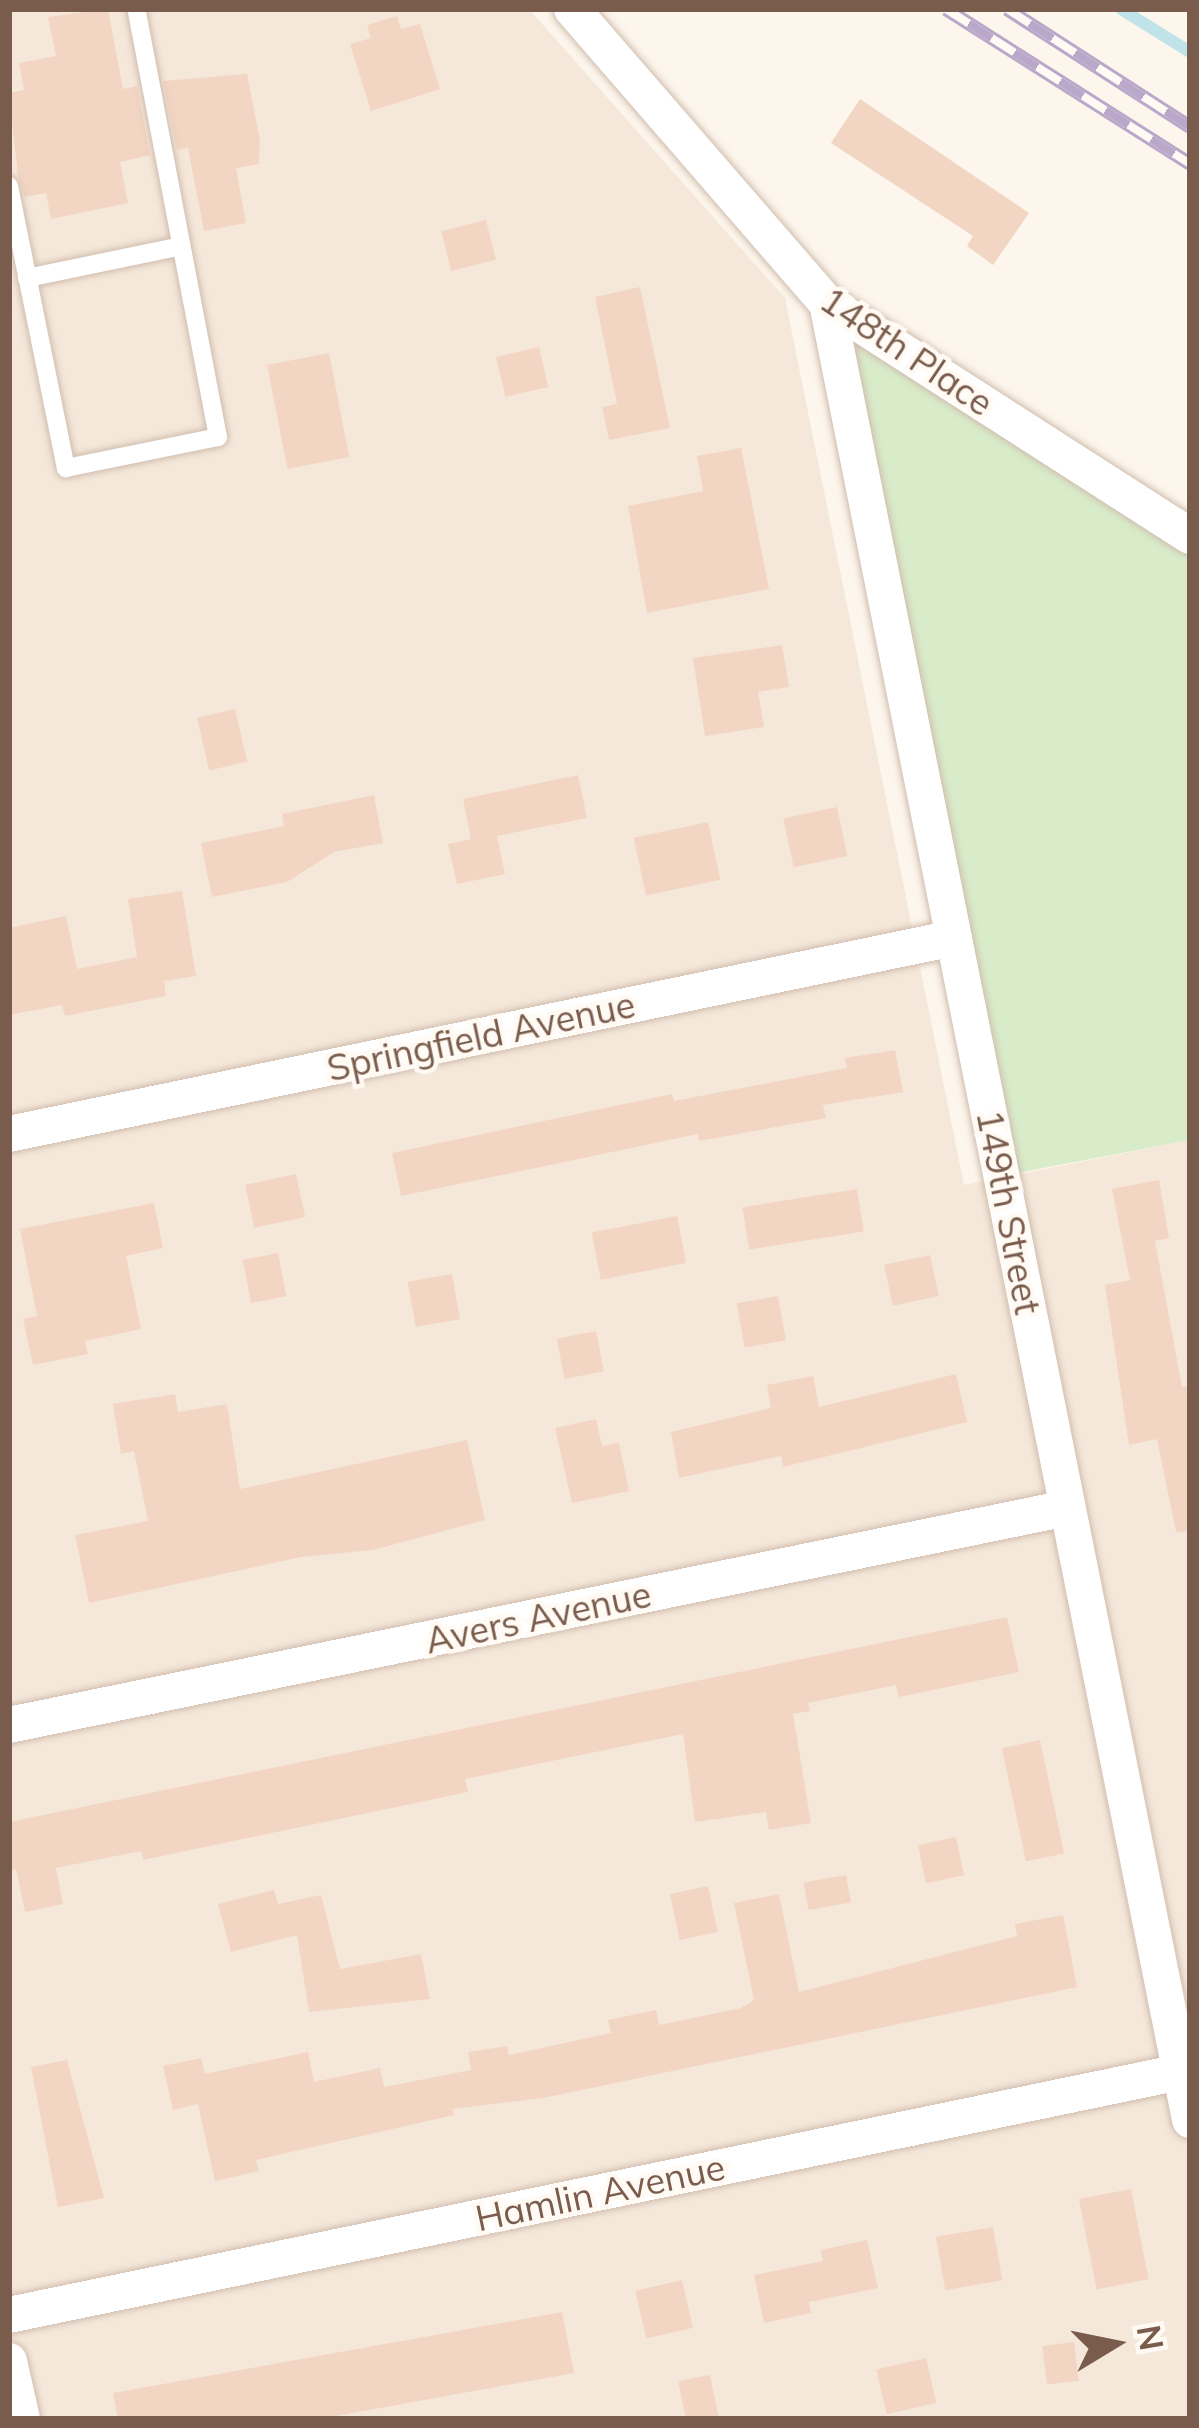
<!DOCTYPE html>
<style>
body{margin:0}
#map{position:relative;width:1199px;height:2428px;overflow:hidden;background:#fdf6ec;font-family:Mulish,sans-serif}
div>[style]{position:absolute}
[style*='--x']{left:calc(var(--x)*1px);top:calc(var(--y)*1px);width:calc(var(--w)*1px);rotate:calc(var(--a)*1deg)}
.residential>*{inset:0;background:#f5e8da}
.green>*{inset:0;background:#d8ecc9}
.stream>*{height:12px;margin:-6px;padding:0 6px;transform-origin:6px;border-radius:6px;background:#bfe3e8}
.building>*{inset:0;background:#f3d5c3;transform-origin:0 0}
.roads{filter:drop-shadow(0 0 3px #d1beb0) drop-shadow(0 0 3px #d1beb0)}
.service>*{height:18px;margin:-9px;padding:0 9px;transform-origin:9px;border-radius:9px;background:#fff}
.minor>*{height:36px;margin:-18px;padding:0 18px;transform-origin:18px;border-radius:18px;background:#fff}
.rail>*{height:14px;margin-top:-7px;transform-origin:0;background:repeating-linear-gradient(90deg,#fffaf3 0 27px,#b9a8c9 0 54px);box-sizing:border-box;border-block:3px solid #b9a8c9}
span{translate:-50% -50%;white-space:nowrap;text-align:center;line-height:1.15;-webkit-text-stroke:9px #fffaf3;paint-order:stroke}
.street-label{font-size:36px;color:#7a5c4d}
.frame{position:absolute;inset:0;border:12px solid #7a5c4d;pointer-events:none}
.north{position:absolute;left:1055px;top:2284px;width:120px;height:120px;-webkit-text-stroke:9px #fffaf3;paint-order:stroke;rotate:80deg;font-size:33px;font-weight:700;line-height:48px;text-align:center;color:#7a5c4d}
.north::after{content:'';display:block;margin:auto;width:42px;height:54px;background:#7a5c4d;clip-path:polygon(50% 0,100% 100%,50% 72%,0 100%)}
</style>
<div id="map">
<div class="residential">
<i style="clip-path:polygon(9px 9px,529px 9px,785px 298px,964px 1185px,1190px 1140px,1190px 2419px,9px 2419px)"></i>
</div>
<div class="green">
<i style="clip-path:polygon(827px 303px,1190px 536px,1190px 1140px,1002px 1176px)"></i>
</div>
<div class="stream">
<i style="--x:1121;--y:9;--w:81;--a:31.9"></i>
</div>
<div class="building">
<i style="clip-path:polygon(108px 9px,123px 89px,137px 86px,150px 155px,120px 162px,128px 203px,51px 219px,46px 193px,25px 197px,18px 176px,9px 93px,24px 90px,19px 63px,56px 56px,48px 17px)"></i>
<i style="clip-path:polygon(397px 16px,401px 29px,420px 24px,440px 89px,371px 111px,350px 44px,371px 38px,367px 25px)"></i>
<i style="clip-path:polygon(247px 74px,260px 140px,259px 164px,236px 168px,246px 223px,204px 231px,188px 148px,177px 150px,163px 81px)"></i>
<i style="clip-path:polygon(860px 99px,1029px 213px,993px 265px,967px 246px,973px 236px,831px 143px)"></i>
<i style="left:486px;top:220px;width:41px;height:46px;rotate:76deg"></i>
<i style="clip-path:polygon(640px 287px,670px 428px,609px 440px,602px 407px,617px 404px,595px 297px)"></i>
<i style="left:539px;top:347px;width:41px;height:44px;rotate:77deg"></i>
<i style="left:329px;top:353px;width:106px;height:63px;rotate:79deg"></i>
<i style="clip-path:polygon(741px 448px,769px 589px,647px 613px,628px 506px,703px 491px,697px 456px)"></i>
<i style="clip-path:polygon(782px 645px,789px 687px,758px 692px,764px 727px,705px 736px,693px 658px)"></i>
<i style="left:235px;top:709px;width:54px;height:39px;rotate:77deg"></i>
<i style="clip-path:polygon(578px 775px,587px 818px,497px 836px,505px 874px,457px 884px,448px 844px,471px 839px,463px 799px)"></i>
<i style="clip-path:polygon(374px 795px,383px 843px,334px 852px,287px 882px,212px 897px,201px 843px,284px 826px,282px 814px)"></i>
<i style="left:837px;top:807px;width:50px;height:55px;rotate:78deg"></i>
<i style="left:708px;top:822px;width:59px;height:76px;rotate:78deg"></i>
<i style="clip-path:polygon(182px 891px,196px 976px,164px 981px,166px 996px,65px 1016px,62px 1005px,9px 1015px,9px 928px,66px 916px,77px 969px,137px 957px,128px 899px)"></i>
<i style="clip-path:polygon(895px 1050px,903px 1092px,823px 1105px,826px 1118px,699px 1141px,698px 1134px,401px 1196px,392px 1153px,672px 1094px,674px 1101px,847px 1068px,845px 1058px)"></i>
<i style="left:296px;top:1174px;width:44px;height:52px;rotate:78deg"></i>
<i style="clip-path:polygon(1159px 1180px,1169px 1238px,1155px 1241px,1182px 1387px,1190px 1385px,1190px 1531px,1176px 1532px,1157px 1439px,1129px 1445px,1105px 1285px,1130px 1280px,1112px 1189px)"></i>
<i style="left:857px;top:1189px;width:43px;height:116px;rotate:81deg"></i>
<i style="clip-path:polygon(154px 1203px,163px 1248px,126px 1256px,141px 1329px,85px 1341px,88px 1354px,33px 1365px,23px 1319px,37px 1316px,20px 1229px)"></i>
<i style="left:677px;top:1216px;width:48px;height:87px;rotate:79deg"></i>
<i style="left:278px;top:1253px;width:44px;height:36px;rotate:79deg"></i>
<i style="left:930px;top:1255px;width:42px;height:47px;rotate:78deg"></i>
<i style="left:452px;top:1274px;width:46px;height:45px;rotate:80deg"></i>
<i style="left:778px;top:1296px;width:45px;height:42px;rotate:80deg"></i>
<i style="left:596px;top:1331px;width:41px;height:40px;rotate:79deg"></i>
<i style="clip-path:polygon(956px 1374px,967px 1422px,783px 1467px,781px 1456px,679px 1478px,671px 1432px,771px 1408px,767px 1385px,813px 1376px,819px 1407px)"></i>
<i style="clip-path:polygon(175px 1394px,178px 1412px,227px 1404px,240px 1489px,467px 1440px,485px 1520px,373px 1550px,301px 1557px,89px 1603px,75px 1535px,148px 1521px,134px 1451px,121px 1454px,113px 1404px)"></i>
<i style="clip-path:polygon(596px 1419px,602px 1446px,619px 1443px,629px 1491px,572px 1503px,555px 1428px)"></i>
<i style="clip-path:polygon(1007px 1617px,1019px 1672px,899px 1697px,896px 1685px,808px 1703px,810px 1711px,793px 1714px,811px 1823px,769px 1830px,766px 1812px,695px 1822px,683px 1734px,465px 1779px,468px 1792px,143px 1860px,141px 1851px,56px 1868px,63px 1904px,25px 1912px,16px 1869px,9px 1871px,9px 1822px)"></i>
<i style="left:1040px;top:1740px;width:116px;height:39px;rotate:78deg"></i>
<i style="left:956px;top:1837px;width:39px;height:39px;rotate:78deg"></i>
<i style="left:846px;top:1875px;width:28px;height:43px;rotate:80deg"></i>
<i style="left:708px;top:1886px;width:47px;height:39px;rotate:78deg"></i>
<i style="clip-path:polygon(274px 1890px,278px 1904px,321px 1895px,340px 1969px,421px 1954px,430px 1999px,309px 2012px,297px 1935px,231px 1952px,218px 1904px)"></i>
<i style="clip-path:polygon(779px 1894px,799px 1992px,1017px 1936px,1015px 1924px,1063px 1915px,1077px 1987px,543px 2098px,452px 2109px,454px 2115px,256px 2160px,259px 2171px,215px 2181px,198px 2104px,173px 2110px,163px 2066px,201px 2058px,205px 2074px,308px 2052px,314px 2082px,380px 2068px,384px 2087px,471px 2070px,468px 2052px,507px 2046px,509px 2055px,611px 2033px,608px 2020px,656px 2010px,659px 2025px,741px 2008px,754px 2000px,734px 1903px)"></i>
<i style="clip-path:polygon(67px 2060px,104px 2198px,58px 2207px,31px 2067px)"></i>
<i style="left:1131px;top:2189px;width:92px;height:53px;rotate:79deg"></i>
<i style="left:993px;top:2227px;width:54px;height:58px;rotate:80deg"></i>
<i style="clip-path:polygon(867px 2240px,878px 2288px,809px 2302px,811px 2313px,764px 2323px,754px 2275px,823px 2261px,821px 2250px)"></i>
<i style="left:682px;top:2280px;width:49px;height:48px;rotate:77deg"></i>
<i style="clip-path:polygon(562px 2312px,574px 2373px,319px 2419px,118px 2419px,113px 2393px)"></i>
<i style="left:1074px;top:2342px;width:39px;height:32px;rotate:83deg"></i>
<i style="left:926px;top:2358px;width:46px;height:51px;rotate:77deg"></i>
<i style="clip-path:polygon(710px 2375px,719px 2419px,686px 2419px,678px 2381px)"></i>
</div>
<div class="roads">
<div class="service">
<i style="--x:9;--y:186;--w:288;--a:78.6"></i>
<i style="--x:66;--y:468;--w:155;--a:-11.5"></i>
<i style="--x:218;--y:437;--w:436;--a:-100.8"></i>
<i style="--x:27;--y:278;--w:157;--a:-11.7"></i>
</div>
<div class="minor">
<i style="--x:572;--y:9;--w:389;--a:49.1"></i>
<i style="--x:827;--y:303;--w:431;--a:32.7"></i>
<i style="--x:827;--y:303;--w:1853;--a:78.7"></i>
<i style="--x:9;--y:1134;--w:965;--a:-11.72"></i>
<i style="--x:9;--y:1725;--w:1080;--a:-11.59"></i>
<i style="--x:9;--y:2315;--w:1206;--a:-11.72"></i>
<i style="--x:9;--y:2361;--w:59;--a:77.4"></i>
</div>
</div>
<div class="rail">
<i style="--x:946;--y:9;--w:289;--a:32.4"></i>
<i style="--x:1007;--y:9;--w:218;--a:32.8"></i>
</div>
<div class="street-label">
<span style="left:907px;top:351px;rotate:34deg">148th Place</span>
<span style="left:481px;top:1036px;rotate:-12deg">Springfield Avenue</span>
<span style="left:1009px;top:1212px;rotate:79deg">149th Street</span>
<span style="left:538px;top:1617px;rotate:-12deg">Avers Avenue</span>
<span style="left:600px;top:2192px;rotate:-12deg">Hamlin Avenue</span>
</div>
<div class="frame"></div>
<div class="north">N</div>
</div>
